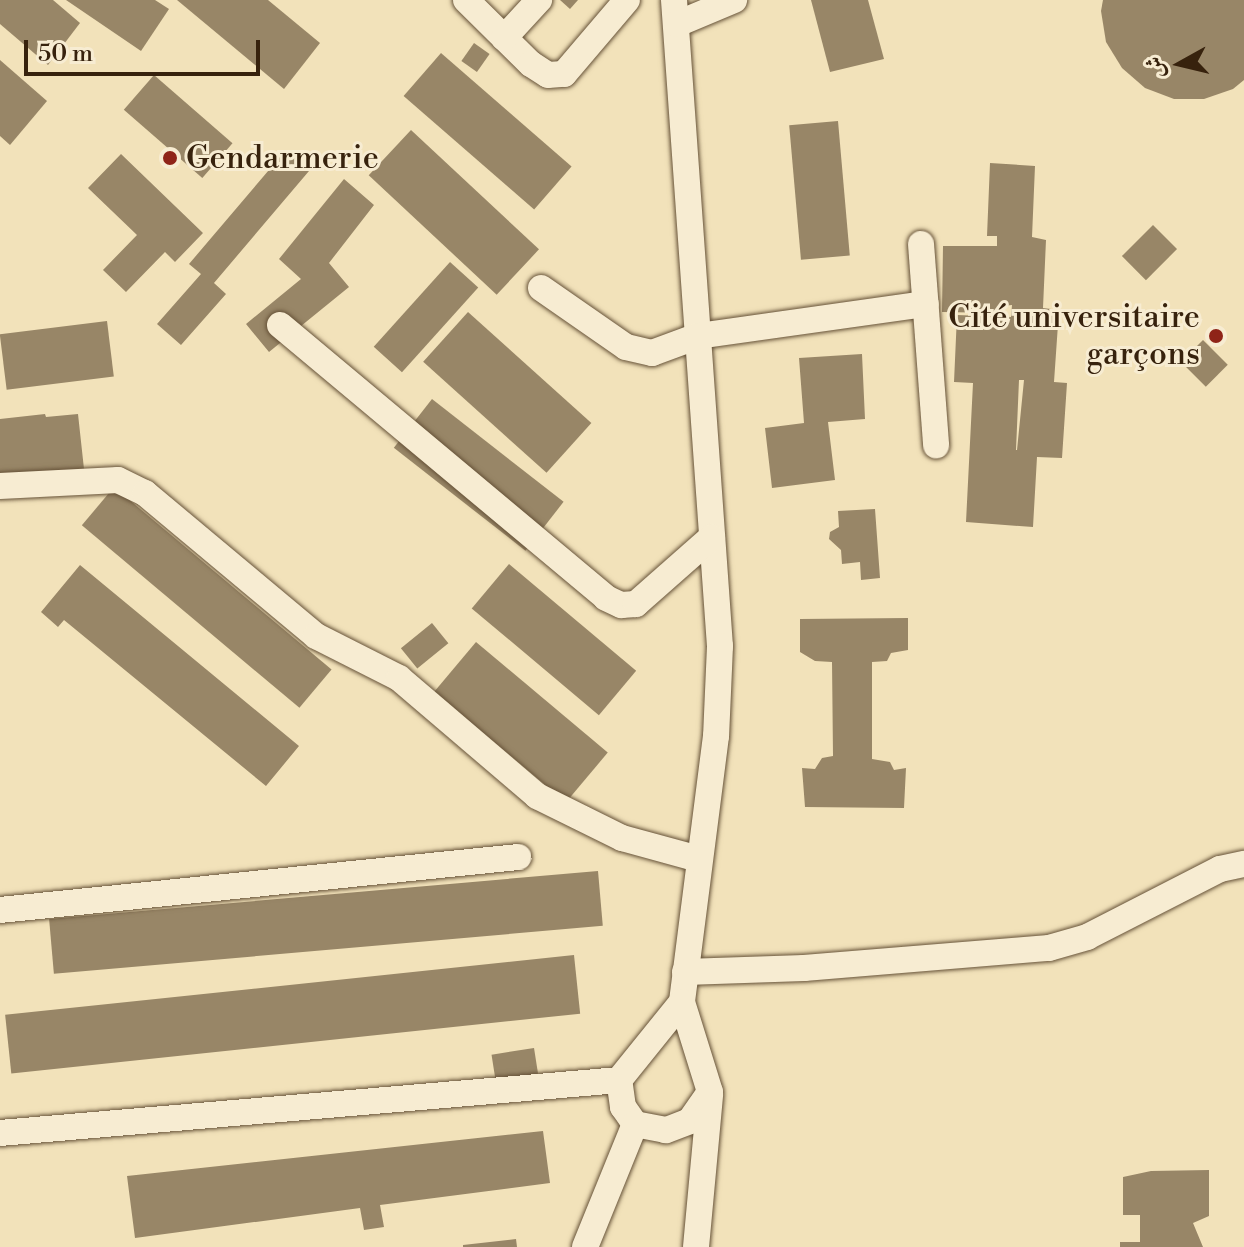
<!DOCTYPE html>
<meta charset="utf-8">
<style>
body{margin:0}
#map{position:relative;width:1244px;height:1247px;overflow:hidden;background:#f2e2ba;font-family:"Libre Bodoni",Amiri,serif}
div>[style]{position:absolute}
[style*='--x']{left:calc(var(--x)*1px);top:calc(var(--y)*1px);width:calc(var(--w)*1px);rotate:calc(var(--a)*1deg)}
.building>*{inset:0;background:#988667;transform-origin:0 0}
.roads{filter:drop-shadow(0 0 2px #665238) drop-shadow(0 0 2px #665238)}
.street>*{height:26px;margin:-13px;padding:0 13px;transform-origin:13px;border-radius:13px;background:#f7ecd2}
.dots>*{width:22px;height:22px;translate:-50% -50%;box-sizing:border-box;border:4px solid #f7ecd2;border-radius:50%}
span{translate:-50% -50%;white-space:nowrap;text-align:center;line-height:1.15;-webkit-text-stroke:6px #f7ecd2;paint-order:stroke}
.poi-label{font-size:32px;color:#37220d}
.left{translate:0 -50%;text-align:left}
.right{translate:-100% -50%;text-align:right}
.north{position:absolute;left:1140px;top:24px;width:80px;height:80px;-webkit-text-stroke:6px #f7ecd2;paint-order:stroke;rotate:262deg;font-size:22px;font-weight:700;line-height:32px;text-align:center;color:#37220d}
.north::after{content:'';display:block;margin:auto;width:28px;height:36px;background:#37220d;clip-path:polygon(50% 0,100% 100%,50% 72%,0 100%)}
.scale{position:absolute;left:24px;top:40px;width:236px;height:36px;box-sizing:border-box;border:4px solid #37220d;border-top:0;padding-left:10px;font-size:24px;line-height:28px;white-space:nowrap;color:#37220d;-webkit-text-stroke:6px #f7ecd2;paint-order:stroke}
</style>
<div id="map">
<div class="building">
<i style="clip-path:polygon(0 0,53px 0,80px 23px,48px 65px,0 24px)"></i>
<i style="clip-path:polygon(66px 0,155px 0,169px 9px,141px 51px)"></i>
<i style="clip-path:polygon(177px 0,268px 0,320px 43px,284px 89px)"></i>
<i style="clip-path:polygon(560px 0,578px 0,570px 9px)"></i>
<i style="clip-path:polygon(811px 0,868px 0,884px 59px,830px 72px)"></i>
<i style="clip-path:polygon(1103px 0,1244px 0,1244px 80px,1233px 89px,1204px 99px,1174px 99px,1145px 88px,1122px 68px,1106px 42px,1101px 11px)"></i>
<i style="left:474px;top:43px;width:19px;height:22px;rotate:35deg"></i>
<i style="left:441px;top:53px;width:173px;height:57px;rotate:41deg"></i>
<i style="clip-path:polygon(0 60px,47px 101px,10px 145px,0 136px)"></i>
<i style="left:154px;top:75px;width:104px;height:46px;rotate:41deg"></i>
<i style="left:838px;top:121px;width:135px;height:49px;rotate:85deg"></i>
<i style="left:411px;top:130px;width:175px;height:62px;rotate:43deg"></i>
<i style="clip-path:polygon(286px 150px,309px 171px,214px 283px,226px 294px,181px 345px,157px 324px,201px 274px,189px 264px)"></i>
<i style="clip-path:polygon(121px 154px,203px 233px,175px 262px,165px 252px,126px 292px,103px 270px,137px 235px,88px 188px)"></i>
<i style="clip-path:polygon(evenodd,990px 163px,1035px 166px,1032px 237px,1046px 240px,1043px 308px,1059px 310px,1054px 382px,1067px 383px,1062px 458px,1037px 457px,1033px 527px,966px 522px,973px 383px,954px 382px,957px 315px,1011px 317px,1012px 305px,1001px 306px,1001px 313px,942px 312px,943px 246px,997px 246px,997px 236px,987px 236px,990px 163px,1019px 380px,1024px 380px,1017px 450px,1016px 450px,1019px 380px)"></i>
<i style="clip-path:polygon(344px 179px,374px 205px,329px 263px,349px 287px,269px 352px,246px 324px,301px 279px,279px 259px)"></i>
<i style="left:1153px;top:225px;width:34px;height:44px;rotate:45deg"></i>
<i style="left:450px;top:262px;width:38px;height:114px;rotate:42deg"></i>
<i style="left:468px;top:312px;width:166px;height:67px;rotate:42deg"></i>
<i style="left:107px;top:321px;width:56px;height:108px;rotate:83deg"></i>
<i style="left:1203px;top:340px;width:35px;height:31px;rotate:45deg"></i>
<i style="clip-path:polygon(862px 354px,865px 419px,828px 422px,835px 480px,772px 488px,765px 428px,804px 423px,799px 358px)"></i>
<i style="left:432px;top:399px;width:167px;height:62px;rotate:38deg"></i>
<i style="clip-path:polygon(45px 414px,46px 417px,78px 414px,84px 469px,0 478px,0 419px)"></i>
<i style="left:114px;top:487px;width:284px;height:50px;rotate:40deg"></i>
<i style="clip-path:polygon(875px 509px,880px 578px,861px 580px,860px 562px,842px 564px,841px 550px,829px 539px,830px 532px,839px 527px,838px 511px)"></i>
<i style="left:509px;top:564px;width:166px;height:58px;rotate:40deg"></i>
<i style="clip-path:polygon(80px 565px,299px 746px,266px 786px,64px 620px,58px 627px,41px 612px)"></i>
<i style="clip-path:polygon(908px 618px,908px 650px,891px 653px,887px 661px,872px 662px,872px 759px,890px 762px,894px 770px,906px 768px,904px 808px,805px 807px,802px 768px,815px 769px,822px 758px,833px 756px,832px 662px,815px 661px,800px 652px,800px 619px)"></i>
<i style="left:432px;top:623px;width:26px;height:40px;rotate:51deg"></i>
<i style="left:476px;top:642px;width:172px;height:65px;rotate:40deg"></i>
<i style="left:598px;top:871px;width:55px;height:551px;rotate:85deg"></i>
<i style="left:574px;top:955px;width:59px;height:572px;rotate:84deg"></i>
<i style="left:534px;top:1048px;width:26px;height:43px;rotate:81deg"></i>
<i style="clip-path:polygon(543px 1131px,550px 1183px,380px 1205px,384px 1227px,364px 1230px,360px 1208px,135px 1238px,127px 1176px)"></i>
<i style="clip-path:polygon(1209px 1170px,1209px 1216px,1193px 1223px,1203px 1247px,1120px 1247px,1120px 1242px,1140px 1242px,1140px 1215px,1123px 1215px,1123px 1177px,1151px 1171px)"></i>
<i style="clip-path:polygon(516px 1239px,517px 1247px,463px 1247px,463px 1245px)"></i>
</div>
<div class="roads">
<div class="street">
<i style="--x:466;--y:0;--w:91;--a:44.6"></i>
<i style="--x:531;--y:64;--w:20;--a:33"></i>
<i style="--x:548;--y:75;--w:16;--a:-4"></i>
<i style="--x:564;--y:74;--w:97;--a:-49.6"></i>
<i style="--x:674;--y:0;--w:648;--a:85.93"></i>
<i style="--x:720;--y:646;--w:90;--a:92.5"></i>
<i style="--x:716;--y:736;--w:268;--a:97.3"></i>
<i style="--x:677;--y:24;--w:62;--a:-22.8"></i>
<i style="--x:504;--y:38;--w:52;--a:-47.4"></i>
<i style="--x:921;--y:244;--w:202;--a:85.7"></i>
<i style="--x:541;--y:288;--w:103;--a:34.8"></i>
<i style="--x:626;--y:347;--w:27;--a:13"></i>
<i style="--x:652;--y:353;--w:49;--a:-20.3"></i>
<i style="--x:698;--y:336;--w:230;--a:-8"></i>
<i style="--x:280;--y:325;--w:425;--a:39.9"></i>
<i style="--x:606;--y:598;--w:17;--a:25"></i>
<i style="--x:621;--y:605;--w:15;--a:-4"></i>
<i style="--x:636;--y:604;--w:101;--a:-41.4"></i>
<i style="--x:0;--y:486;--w:118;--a:-2.9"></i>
<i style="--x:118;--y:480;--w:30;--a:26"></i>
<i style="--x:145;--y:493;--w:223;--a:39.9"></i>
<i style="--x:316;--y:636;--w:93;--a:26.8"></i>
<i style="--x:399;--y:678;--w:182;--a:40.5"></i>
<i style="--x:537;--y:796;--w:95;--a:26.3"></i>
<i style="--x:622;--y:838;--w:80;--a:15.3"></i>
<i style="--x:0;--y:910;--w:521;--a:-5.84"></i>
<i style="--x:685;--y:972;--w:119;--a:-1.9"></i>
<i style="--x:804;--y:968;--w:246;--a:-4.7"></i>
<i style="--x:1049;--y:948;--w:40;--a:-16"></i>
<i style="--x:1087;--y:937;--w:149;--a:-27.1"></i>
<i style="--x:1220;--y:869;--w:25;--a:-12"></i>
<i style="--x:0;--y:1133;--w:621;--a:-4.89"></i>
<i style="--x:619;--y:1080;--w:100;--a:-51.1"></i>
<i style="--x:682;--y:1002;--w:94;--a:72.7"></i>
<i style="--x:710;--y:1092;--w:35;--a:125"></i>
<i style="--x:690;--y:1121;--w:26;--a:159"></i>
<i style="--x:666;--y:1130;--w:32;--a:-169"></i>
<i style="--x:635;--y:1124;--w:21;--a:-125"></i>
<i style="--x:623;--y:1107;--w:27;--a:-98"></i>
<i style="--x:585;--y:1247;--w:133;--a:-67.9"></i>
<i style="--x:696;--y:1247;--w:153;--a:-84.7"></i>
</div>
</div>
<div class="dots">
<i style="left:170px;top:158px;background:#8f2418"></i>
<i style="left:1216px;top:336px;background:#8f2418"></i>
</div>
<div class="poi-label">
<span class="left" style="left:186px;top:158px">Gendarmerie</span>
<span class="right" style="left:1200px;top:336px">Cité universitaire<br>garçons</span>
</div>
<div class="north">ش</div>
<div class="scale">50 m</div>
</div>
